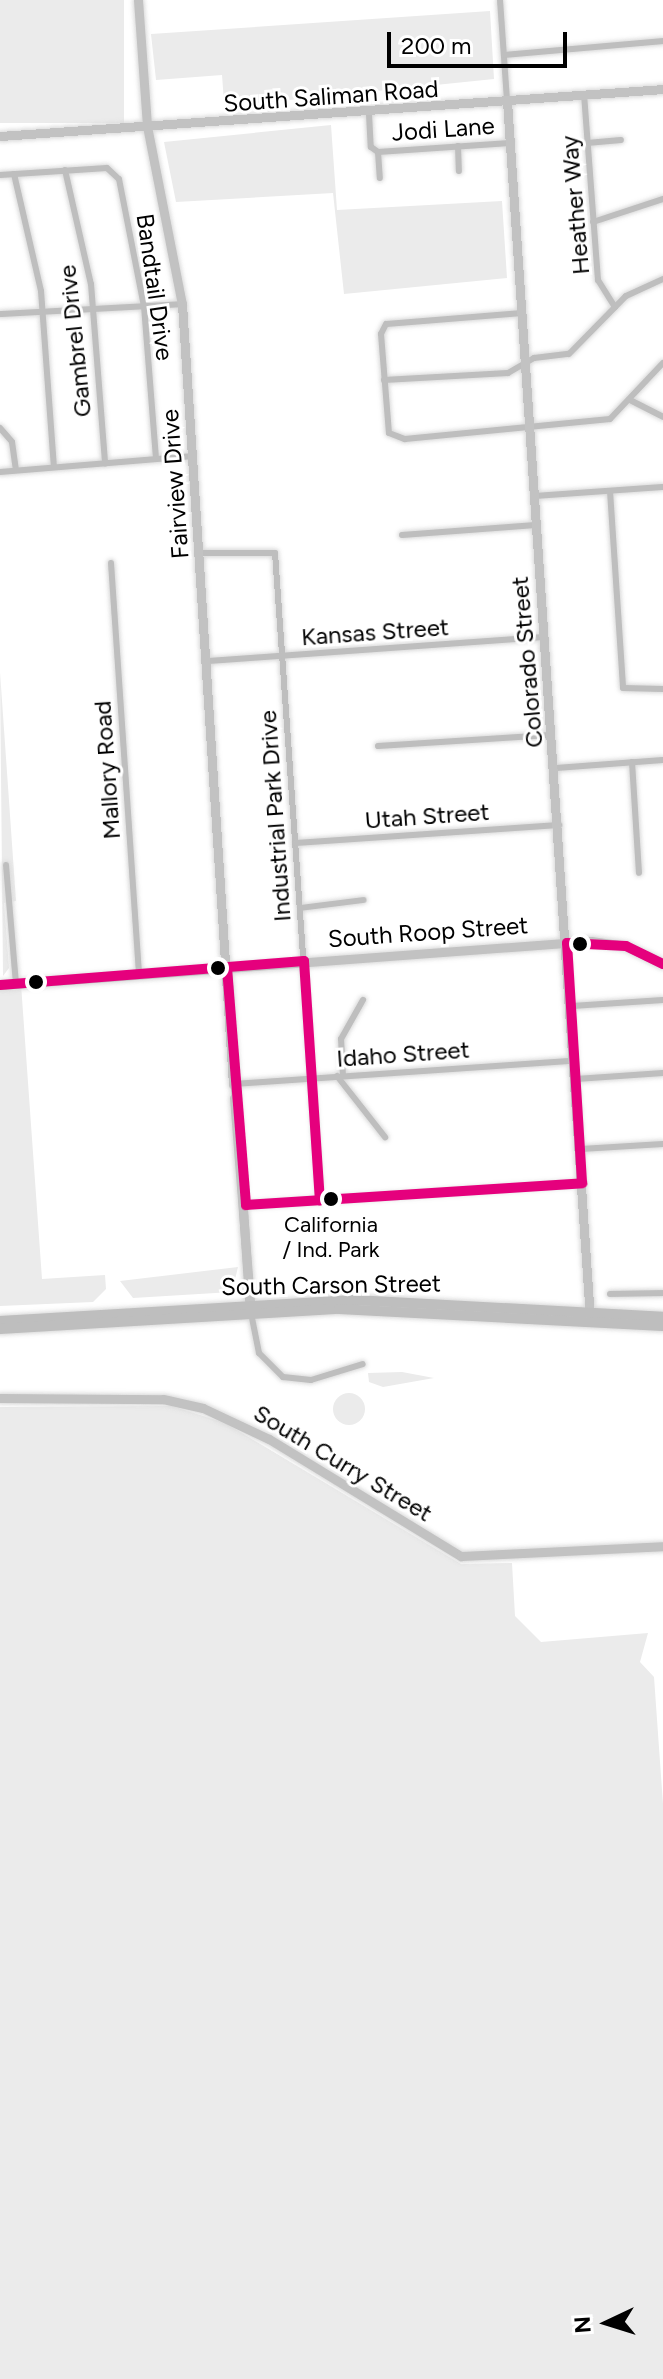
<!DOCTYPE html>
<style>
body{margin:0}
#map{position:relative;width:663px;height:2379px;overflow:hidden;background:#fff;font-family:Figtree,sans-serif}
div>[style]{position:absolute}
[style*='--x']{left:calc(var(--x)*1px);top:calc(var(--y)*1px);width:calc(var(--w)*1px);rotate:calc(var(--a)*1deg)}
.green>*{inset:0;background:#ebebeb;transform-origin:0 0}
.round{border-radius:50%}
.roads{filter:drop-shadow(0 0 2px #dbdbdb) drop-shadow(0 0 2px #dbdbdb)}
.street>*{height:6px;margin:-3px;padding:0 3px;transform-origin:3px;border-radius:3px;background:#bebebe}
.secondary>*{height:9px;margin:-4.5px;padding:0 4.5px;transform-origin:4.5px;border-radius:4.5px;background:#c2c2c2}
.primary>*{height:10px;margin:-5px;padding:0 5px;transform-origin:5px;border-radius:5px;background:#bebebe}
.bus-1>*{height:10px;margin:-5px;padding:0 5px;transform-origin:5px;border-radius:5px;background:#e5007d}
.dots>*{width:22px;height:22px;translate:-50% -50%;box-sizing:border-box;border:4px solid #fff;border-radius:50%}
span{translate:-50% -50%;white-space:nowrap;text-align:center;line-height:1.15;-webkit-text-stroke:6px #fff;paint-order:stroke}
.bus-label{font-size:22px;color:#000}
.street-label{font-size:24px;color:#000}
.north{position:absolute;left:567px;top:2283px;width:80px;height:80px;-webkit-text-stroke:6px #fff;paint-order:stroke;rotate:266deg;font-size:22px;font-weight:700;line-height:32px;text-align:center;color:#000}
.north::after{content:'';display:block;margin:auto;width:28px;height:36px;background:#000;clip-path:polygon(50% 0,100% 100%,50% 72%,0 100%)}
.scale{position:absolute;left:387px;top:32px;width:180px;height:36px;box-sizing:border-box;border:4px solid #000;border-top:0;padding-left:10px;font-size:24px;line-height:28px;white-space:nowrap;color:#000;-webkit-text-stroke:6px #fff;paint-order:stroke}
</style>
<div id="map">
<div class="green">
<i style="left:0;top:0;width:124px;height:123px"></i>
<i style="clip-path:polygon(490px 11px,494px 79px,260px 103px,224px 102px,222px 75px,156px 80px,151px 34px)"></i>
<i style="clip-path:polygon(331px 125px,337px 210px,502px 201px,507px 278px,344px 294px,333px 193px,176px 202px,164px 142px)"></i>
<i style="clip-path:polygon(0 672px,16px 901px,4px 903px,9px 968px,3px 976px)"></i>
<i style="clip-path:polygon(21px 984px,42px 1279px,105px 1275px,106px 1289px,93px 1302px,0 1306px,0 985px)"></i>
<i style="clip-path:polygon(238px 1267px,232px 1292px,133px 1298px,120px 1281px)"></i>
<i style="clip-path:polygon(402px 1372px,434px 1378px,383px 1387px,369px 1382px,368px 1373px)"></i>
<i class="round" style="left:333px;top:1393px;width:32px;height:32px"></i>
<i style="clip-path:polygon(172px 1406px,225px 1423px,461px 1564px,512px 1563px,515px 1616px,541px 1642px,648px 1633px,640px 1662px,654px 1677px,663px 1804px,663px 2379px,0 2379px,0 1407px)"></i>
</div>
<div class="roads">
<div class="street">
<i style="--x:500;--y:0;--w:101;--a:86"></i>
<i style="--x:504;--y:55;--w:160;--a:-5"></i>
<i style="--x:584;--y:94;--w:187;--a:85.7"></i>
<i style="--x:598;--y:280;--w:32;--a:58"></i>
<i style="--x:369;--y:114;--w:33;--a:87"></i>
<i style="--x:371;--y:147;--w:9;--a:36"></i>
<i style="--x:378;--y:152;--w:132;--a:-3.9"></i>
<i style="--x:587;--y:143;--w:34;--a:-5"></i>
<i style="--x:458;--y:146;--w:25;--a:88"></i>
<i style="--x:378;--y:152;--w:26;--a:86"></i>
<i style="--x:65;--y:170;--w:117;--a:77.2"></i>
<i style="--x:91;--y:284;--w:180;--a:85.5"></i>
<i style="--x:14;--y:174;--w:120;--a:77"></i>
<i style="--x:41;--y:291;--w:176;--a:85.8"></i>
<i style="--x:0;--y:175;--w:107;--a:-3.7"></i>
<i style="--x:107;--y:168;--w:16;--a:43"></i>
<i style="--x:119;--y:179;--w:129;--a:78.9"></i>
<i style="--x:144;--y:306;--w:153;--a:85.5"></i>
<i style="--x:593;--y:222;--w:74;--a:-18.2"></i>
<i style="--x:522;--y:313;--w:136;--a:175.4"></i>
<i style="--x:386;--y:324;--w:11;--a:117"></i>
<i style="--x:381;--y:334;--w:99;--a:85.4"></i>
<i style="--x:389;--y:433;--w:17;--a:21"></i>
<i style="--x:405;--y:439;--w:206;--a:-5.6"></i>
<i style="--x:610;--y:419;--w:77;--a:-46.6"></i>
<i style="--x:0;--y:314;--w:182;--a:-3.1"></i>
<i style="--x:384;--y:380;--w:124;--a:-3.2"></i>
<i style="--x:508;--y:373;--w:30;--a:-30"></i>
<i style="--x:534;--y:358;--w:35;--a:-7"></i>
<i style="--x:569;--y:354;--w:81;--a:-45.5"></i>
<i style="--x:626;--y:296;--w:41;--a:-24.7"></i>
<i style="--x:630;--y:400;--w:37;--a:27"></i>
<i style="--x:0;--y:428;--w:18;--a:49"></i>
<i style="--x:12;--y:442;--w:28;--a:82"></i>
<i style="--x:0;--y:472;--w:194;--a:-4.7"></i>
<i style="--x:610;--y:491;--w:197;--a:86.2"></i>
<i style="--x:623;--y:688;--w:40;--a:1.4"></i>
<i style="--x:534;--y:496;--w:129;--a:-4"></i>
<i style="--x:402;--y:535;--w:134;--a:-4.3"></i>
<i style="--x:201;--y:553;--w:74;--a:0"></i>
<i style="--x:275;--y:553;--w:649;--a:86.02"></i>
<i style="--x:111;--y:563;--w:413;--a:86.1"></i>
<i style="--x:208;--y:661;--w:337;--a:-4.1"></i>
<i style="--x:378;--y:746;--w:172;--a:-3.7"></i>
<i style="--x:632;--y:762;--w:111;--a:86.4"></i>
<i style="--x:556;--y:768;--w:107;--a:-4.3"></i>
<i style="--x:295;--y:843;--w:265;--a:-3.9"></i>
<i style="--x:6;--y:865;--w:119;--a:85.2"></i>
<i style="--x:300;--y:908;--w:64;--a:-7.2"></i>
<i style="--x:572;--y:1006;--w:91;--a:-3.8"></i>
<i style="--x:337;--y:1076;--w:78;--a:51.8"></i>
<i style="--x:343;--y:1076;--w:37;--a:-93"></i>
<i style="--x:341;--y:1039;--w:45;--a:-60.6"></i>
<i style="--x:576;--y:1079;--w:87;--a:-3.9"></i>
<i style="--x:233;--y:1084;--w:341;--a:-3.9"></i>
<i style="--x:581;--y:1149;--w:82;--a:-3.5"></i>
<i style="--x:246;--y:1205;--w:337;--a:-3.7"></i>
<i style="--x:610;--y:1294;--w:53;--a:-1.1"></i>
<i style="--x:251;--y:1313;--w:41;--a:78.7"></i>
<i style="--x:259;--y:1353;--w:34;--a:45"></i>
<i style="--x:283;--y:1377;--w:28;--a:6"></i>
<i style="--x:311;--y:1380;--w:54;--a:-17.1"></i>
</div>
<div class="secondary">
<i style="--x:138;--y:0;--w:126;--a:85.9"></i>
<i style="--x:147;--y:126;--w:181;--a:78.9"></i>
<i style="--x:182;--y:304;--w:782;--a:86.26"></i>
<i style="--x:507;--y:101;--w:1219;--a:86.1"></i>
<i style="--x:0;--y:136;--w:665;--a:-4.05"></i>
<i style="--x:227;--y:968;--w:344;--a:86.2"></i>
<i style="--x:0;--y:985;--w:593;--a:-4.26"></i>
<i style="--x:591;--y:941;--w:35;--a:8"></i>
<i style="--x:626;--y:946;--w:41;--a:25.9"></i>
<i style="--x:234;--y:1098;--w:215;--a:85.5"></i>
<i style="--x:0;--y:1398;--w:163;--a:0.4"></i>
<i style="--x:163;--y:1399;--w:41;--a:12.7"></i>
<i style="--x:203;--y:1408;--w:73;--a:25.2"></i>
<i style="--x:269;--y:1439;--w:225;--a:31.4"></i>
<i style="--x:461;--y:1556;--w:202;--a:-2.8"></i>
</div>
<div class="primary">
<i style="--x:0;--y:1321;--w:355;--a:-3.4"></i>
<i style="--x:354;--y:1300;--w:309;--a:3.1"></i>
<i style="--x:0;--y:1329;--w:340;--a:-3.4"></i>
<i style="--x:339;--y:1309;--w:324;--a:3"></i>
</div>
</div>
<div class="bus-1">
<i style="--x:567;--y:943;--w:240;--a:86.4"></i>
<i style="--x:567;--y:943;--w:59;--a:2.9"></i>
<i style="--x:626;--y:946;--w:41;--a:25.9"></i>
<i style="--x:227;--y:968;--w:238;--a:85.4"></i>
<i style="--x:246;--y:1205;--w:337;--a:-3.7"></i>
<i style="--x:0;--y:985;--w:305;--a:-4.5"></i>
<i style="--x:304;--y:961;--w:240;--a:86.2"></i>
</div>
<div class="dots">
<i style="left:580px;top:944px;background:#000"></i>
<i style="left:218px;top:968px;background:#000"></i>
<i style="left:36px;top:982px;background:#000"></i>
<i style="left:331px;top:1199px;background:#000"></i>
</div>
<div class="bus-label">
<span style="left:331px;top:1237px">California<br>/ Ind. Park</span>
</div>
<div class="street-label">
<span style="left:331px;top:96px;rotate:-4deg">South Saliman Road</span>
<span style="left:443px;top:129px;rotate:-4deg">Jodi Lane</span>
<span style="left:575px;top:205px;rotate:-95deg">Heather Way</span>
<span style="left:155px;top:287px;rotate:82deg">Bandtail Drive</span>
<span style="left:75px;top:341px;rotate:-96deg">Gambrel Drive</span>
<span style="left:175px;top:484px;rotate:-94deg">Fairview Drive</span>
<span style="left:375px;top:632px;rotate:-4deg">Kansas Street</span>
<span style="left:527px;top:662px;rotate:-95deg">Colorado Street</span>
<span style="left:107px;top:770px;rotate:-94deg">Mallory Road</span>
<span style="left:275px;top:816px;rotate:-94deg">Industrial Park Drive</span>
<span style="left:427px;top:816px;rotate:-4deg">Utah Street</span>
<span style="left:428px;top:932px;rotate:-4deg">South Roop Street</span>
<span style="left:403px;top:1054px;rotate:-4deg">Idaho Street</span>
<span style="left:331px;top:1285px;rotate:-1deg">South Carson Street</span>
<span style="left:343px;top:1463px;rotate:31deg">South Curry Street</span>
</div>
<div class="north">N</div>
<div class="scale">200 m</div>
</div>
